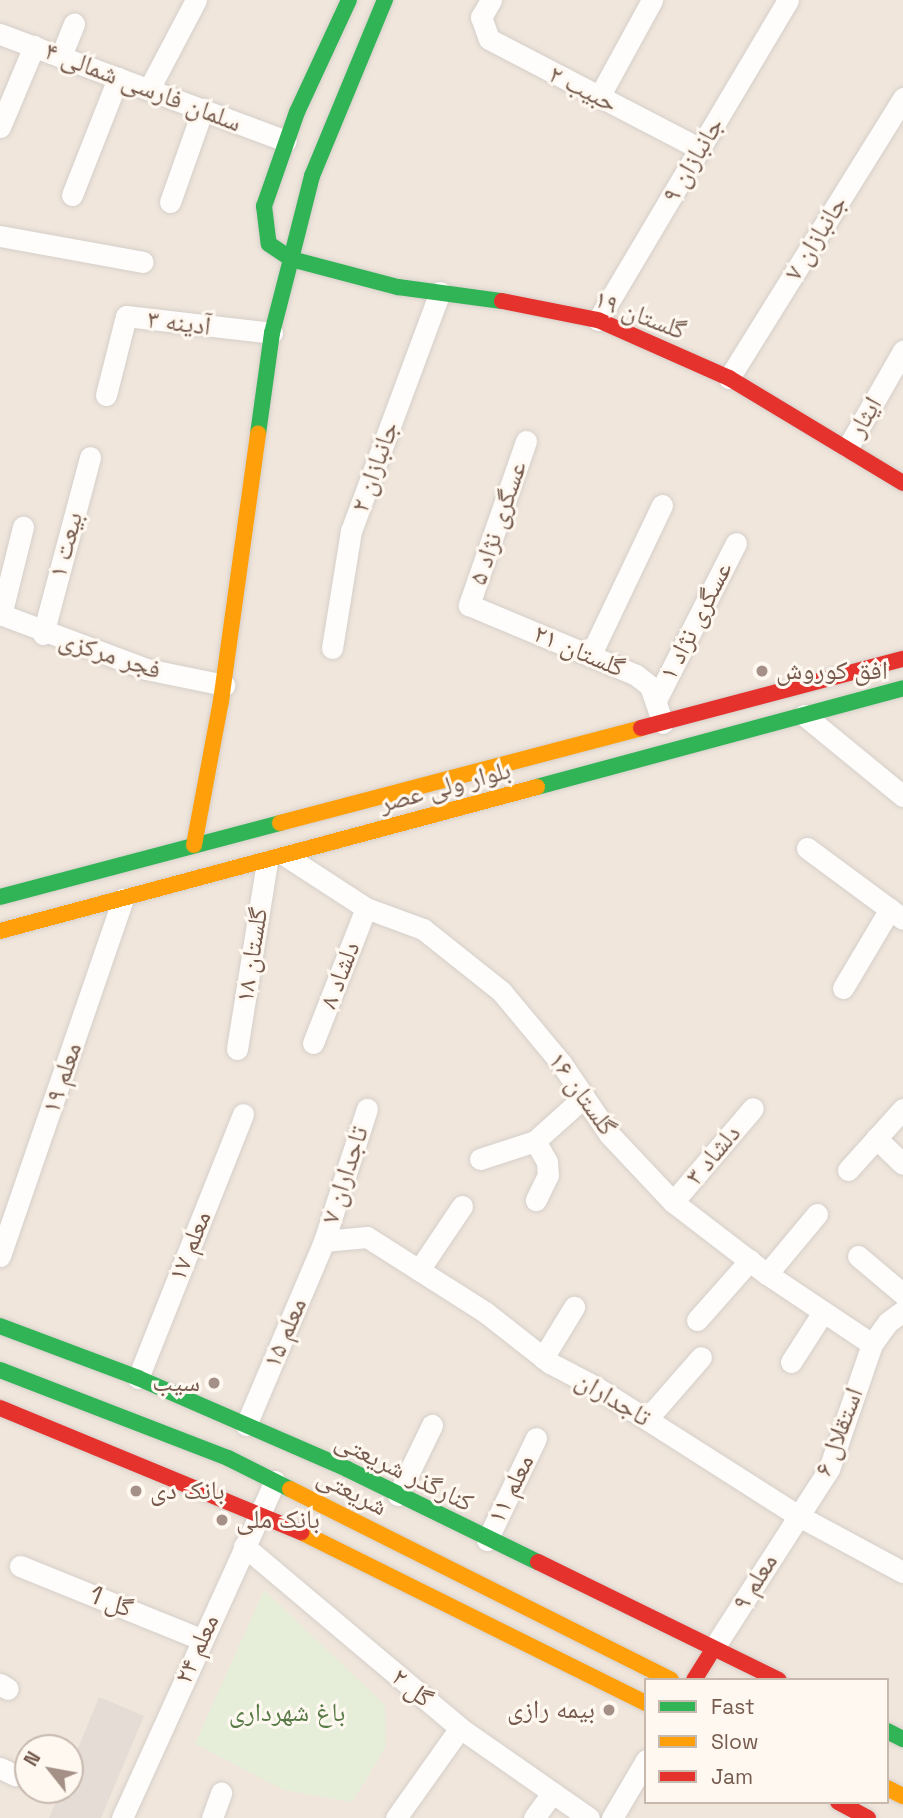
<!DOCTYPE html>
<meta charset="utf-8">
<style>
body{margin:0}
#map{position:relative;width:903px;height:1818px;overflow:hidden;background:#f8f3ee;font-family:"Space Grotesk","Noto Naskh Arabic",sans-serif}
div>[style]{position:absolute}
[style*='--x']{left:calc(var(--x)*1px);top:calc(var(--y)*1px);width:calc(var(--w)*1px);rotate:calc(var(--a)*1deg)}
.residential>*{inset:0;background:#f0e6dc}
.green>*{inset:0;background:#e6eed9}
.building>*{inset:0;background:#e4dcd5}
.roads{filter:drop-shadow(0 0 2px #d5cfc9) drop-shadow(0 0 2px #d5cfc9)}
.street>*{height:21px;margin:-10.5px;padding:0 10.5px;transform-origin:10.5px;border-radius:10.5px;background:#fefdfc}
.fast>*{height:16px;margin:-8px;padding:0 8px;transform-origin:8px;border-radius:8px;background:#30b455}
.slow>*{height:16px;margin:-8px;padding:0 8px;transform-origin:8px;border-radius:8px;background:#ff9f0a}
.jam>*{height:16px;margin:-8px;padding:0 8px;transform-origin:8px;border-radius:8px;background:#e5322d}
.dots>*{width:19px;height:19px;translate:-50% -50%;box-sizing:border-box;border:4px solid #fef8f0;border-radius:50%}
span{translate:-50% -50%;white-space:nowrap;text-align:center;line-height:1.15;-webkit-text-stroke:6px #fef8f0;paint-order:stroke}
.street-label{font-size:26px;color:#765b4e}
.poi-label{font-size:26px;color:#765b4e}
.left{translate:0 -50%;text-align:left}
.right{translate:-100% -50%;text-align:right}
.park-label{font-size:26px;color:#577b46}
.legend{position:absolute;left:644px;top:1678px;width:245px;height:126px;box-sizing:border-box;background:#fef8f0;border:2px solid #c8b9af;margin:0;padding:9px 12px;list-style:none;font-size:21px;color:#765b4e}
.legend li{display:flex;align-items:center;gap:14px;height:35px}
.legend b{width:35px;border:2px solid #c8b9af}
.north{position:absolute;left:14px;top:1734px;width:70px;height:70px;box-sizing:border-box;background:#fef8f0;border:2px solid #c8b9af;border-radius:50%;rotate:301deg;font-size:19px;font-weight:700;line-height:28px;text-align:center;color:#765b4e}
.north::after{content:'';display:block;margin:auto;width:24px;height:32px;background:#a49086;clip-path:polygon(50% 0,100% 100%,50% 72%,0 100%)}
</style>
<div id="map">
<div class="residential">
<i style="clip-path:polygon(evenodd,0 0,903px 0,903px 1818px,0 1818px,0 0,646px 1680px,887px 1680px,887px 1802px,646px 1802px,646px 1680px,0 0,28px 1748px,70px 1748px,70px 1790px,28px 1790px,28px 1748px)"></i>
</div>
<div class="green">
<i style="clip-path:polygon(264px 1590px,385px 1705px,386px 1747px,352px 1802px,284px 1790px,195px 1744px)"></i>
</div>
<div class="building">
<i style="clip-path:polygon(99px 1697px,144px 1716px,101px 1818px,49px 1818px,61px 1790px,70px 1790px,70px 1768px)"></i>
</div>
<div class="roads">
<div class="street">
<i style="--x:491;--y:0;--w:20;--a:120"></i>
<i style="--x:481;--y:17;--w:23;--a:70"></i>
<i style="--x:489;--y:39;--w:238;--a:27.5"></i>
<i style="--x:0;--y:34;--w:305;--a:20.5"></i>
<i style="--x:61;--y:56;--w:35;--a:-68"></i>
<i style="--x:149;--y:89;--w:101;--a:-62.2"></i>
<i style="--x:599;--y:97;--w:111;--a:-61.3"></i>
<i style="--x:0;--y:127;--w:88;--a:-67.2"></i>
<i style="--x:72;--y:195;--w:126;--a:-68.5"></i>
<i style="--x:170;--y:202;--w:99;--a:-70.5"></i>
<i style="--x:0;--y:236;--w:145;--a:10.3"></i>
<i style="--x:598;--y:320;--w:372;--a:-59.3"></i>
<i style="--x:729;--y:378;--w:330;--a:-58.1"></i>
<i style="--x:106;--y:395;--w:81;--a:-75.8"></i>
<i style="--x:126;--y:316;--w:147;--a:6.6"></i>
<i style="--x:526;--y:441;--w:174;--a:109.2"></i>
<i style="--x:469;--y:605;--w:181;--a:22.7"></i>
<i style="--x:636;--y:675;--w:18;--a:38"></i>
<i style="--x:650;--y:686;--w:39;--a:71"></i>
<i style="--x:848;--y:447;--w:111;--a:-60.2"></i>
<i style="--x:0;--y:614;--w:156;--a:20.6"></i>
<i style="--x:146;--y:669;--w:80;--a:11.6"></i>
<i style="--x:1;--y:615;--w:91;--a:-76"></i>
<i style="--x:43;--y:634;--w:183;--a:-75.1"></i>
<i style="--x:332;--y:648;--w:119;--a:-80.8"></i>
<i style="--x:351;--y:531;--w:255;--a:-69.6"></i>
<i style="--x:591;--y:654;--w:165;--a:-64.5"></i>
<i style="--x:656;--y:700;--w:176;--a:-63"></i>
<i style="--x:804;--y:715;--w:128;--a:39.3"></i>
<i style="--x:807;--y:848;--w:119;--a:36.5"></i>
<i style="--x:286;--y:856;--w:95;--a:33"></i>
<i style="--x:366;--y:908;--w:61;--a:20.2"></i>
<i style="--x:423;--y:929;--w:100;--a:38.5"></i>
<i style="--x:501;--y:991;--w:94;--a:50.2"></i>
<i style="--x:561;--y:1063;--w:86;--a:55.9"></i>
<i style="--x:609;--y:1134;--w:93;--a:46.7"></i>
<i style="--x:673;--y:1202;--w:118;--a:37.5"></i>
<i style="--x:767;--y:1274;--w:126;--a:33.7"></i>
<i style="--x:843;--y:988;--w:92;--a:-59.3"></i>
<i style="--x:313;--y:1043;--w:145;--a:-68.6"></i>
<i style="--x:237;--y:1049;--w:190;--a:-80.9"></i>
<i style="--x:876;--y:1138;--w:37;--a:44"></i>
<i style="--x:535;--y:1141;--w:24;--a:60"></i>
<i style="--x:547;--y:1162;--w:13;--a:86"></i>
<i style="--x:548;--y:1175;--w:28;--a:116"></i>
<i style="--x:480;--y:1159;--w:58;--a:-18.1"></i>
<i style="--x:535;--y:1141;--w:66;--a:-41.9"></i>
<i style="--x:848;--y:1170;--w:82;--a:-48"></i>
<i style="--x:673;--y:1202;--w:123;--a:-49.6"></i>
<i style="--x:324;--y:1241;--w:43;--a:-5.3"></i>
<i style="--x:367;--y:1237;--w:140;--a:32.4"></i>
<i style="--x:485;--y:1312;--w:83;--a:38.1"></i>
<i style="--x:550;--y:1363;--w:52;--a:27.6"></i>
<i style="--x:596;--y:1387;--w:238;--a:32.5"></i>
<i style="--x:797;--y:1515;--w:120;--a:28.3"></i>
<i style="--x:0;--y:1256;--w:378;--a:-71"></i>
<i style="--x:858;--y:1256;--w:59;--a:40.2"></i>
<i style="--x:419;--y:1270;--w:77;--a:-56.1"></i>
<i style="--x:767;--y:1274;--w:78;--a:-50.2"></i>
<i style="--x:697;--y:1320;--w:80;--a:-48.5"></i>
<i style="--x:543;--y:1358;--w:60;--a:-58.7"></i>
<i style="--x:791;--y:1362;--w:59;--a:-57.4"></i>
<i style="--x:138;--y:1378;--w:284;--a:-68.3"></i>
<i style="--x:647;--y:1419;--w:82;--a:-48.9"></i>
<i style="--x:246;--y:1425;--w:200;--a:-67"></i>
<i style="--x:324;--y:1241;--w:139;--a:-72"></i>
<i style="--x:398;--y:1495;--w:78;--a:-64.1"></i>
<i style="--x:487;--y:1540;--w:113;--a:-64.3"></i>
<i style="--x:244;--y:1546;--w:282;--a:40.1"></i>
<i style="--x:460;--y:1728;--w:157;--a:34.9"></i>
<i style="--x:20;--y:1566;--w:195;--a:22"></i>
<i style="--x:713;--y:1649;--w:214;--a:-57.2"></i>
<i style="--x:829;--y:1469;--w:132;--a:-71"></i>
<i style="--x:872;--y:1344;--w:27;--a:-54"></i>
<i style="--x:888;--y:1322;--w:19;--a:-36"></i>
<i style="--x:0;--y:1684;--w:9;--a:32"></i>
<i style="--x:0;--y:1768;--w:17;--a:25"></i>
<i style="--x:122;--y:1818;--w:370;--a:-65.6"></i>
<i style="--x:212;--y:1818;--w:27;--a:-70"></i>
<i style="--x:396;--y:1818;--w:110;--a:-54.6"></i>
<i style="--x:534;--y:1818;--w:31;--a:-54"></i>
<i style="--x:612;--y:1818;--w:67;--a:-59.6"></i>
</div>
<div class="fast">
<i style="--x:349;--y:0;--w:123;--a:114.9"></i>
<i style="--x:297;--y:112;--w:100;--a:109.3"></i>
<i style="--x:264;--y:206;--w:38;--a:83"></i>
<i style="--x:269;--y:244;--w:27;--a:34"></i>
<i style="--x:291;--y:259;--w:86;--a:-75.8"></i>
<i style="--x:312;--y:176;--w:191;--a:-67.5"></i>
<i style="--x:258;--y:434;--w:102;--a:-82.1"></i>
<i style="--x:272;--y:333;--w:76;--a:-75.6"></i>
<i style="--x:291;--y:259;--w:111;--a:14.7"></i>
<i style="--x:398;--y:287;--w:105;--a:7.7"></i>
<i style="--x:537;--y:787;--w:379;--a:-15.1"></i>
<i style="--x:0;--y:897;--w:290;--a:-14.8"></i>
<i style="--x:0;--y:1326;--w:147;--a:20.6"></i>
<i style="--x:138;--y:1378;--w:228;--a:23.5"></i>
<i style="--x:347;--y:1469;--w:212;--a:26"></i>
<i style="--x:0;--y:1370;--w:244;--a:21.1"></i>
<i style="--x:228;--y:1458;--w:69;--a:26.6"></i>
<i style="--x:887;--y:1731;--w:18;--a:27"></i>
</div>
<div class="slow">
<i style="--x:280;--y:823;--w:373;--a:-14.7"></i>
<i style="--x:194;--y:845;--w:147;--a:-79.4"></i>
<i style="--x:221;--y:701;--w:270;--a:-82.1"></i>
<i style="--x:0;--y:931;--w:556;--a:-15.01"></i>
<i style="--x:290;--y:1489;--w:426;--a:26.6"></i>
<i style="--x:301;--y:1532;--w:385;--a:26.4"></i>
<i style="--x:887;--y:1788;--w:18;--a:27"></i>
</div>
<div class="jam">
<i style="--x:502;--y:301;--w:98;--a:11.2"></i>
<i style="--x:598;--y:320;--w:143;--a:23.9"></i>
<i style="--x:729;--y:378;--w:203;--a:31.1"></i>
<i style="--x:641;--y:728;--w:271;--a:-14.8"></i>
<i style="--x:0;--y:1408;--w:326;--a:22.4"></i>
<i style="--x:538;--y:1562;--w:268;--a:26.1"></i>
<i style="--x:694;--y:1680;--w:36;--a:-58"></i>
<i style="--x:838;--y:1802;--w:34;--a:28"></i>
</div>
</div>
<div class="dots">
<i style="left:762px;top:671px;background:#a49086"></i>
<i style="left:214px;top:1383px;background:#a49086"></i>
<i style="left:136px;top:1491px;background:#a49086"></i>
<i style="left:222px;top:1520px;background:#a49086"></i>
<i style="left:609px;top:1710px;background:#a49086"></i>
</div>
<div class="street-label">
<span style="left:143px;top:87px;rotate:21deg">سلمان فارسی شمالی ۴</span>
<span style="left:583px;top:89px;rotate:27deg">حبیب ۲</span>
<span style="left:693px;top:160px;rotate:-59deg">جانبازان ۹</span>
<span style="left:816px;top:238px;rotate:-58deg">جانبازان ۷</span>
<span style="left:640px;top:315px;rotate:21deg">گلستان ۱۹</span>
<span style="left:179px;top:323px;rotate:7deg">آدینه ۳</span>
<span style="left:865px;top:417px;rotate:-60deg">ایثار</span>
<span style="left:375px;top:467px;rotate:-70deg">جانبازان ۲</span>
<span style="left:498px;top:523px;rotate:-71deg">عسگری نژاد ۵</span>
<span style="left:66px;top:545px;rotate:-75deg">بیعت ۱</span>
<span style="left:696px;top:621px;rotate:-63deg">عسگری نژاد ۱</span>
<span style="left:579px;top:651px;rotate:23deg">گلستان ۲۱</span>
<span style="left:110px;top:655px;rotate:18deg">فجر مرکزی</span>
<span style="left:445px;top:787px;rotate:-15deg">بلوار ولی عصر</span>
<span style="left:252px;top:955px;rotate:-81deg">گلستان ۱۸</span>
<span style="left:340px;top:975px;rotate:-69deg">دلشاد ۸</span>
<span style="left:62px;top:1078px;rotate:-71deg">معلم ۱۹</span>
<span style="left:582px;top:1094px;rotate:54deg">گلستان ۱۶</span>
<span style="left:713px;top:1155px;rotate:-50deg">دلشاد ۳</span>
<span style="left:345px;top:1175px;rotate:-72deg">تاجداران ۷</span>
<span style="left:190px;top:1246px;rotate:-68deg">معلم ۱۷</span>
<span style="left:285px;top:1333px;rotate:-67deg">معلم ۱۵</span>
<span style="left:613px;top:1399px;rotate:31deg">تاجداران</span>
<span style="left:839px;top:1432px;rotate:-69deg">استقلال ۶</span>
<span style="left:404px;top:1472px;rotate:26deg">کنارگذر شریعتی</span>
<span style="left:511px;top:1489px;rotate:-64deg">معلم ۱۱</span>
<span style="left:352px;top:1492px;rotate:27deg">شریعتی</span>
<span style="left:755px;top:1582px;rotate:-58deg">معلم ۹</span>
<span style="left:111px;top:1602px;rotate:22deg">گل 1</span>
<span style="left:197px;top:1649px;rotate:-66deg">معلم ۲۴</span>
<span style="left:412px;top:1688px;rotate:40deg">گل ۲</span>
</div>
<div class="poi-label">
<span class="left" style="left:776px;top:671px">افق کوروش</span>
<span class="right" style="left:200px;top:1383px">سیب</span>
<span class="left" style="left:150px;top:1491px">بانک دی</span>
<span class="left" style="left:236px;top:1520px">بانک ملی</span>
<span class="right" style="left:595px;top:1710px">بیمه رازی</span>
</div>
<div class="park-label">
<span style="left:287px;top:1713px">باغ شهرداری</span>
</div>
<ul class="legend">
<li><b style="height:9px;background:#30b455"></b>Fast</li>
<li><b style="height:9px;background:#ff9f0a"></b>Slow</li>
<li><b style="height:9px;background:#e5322d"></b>Jam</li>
</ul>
<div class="north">N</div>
</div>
